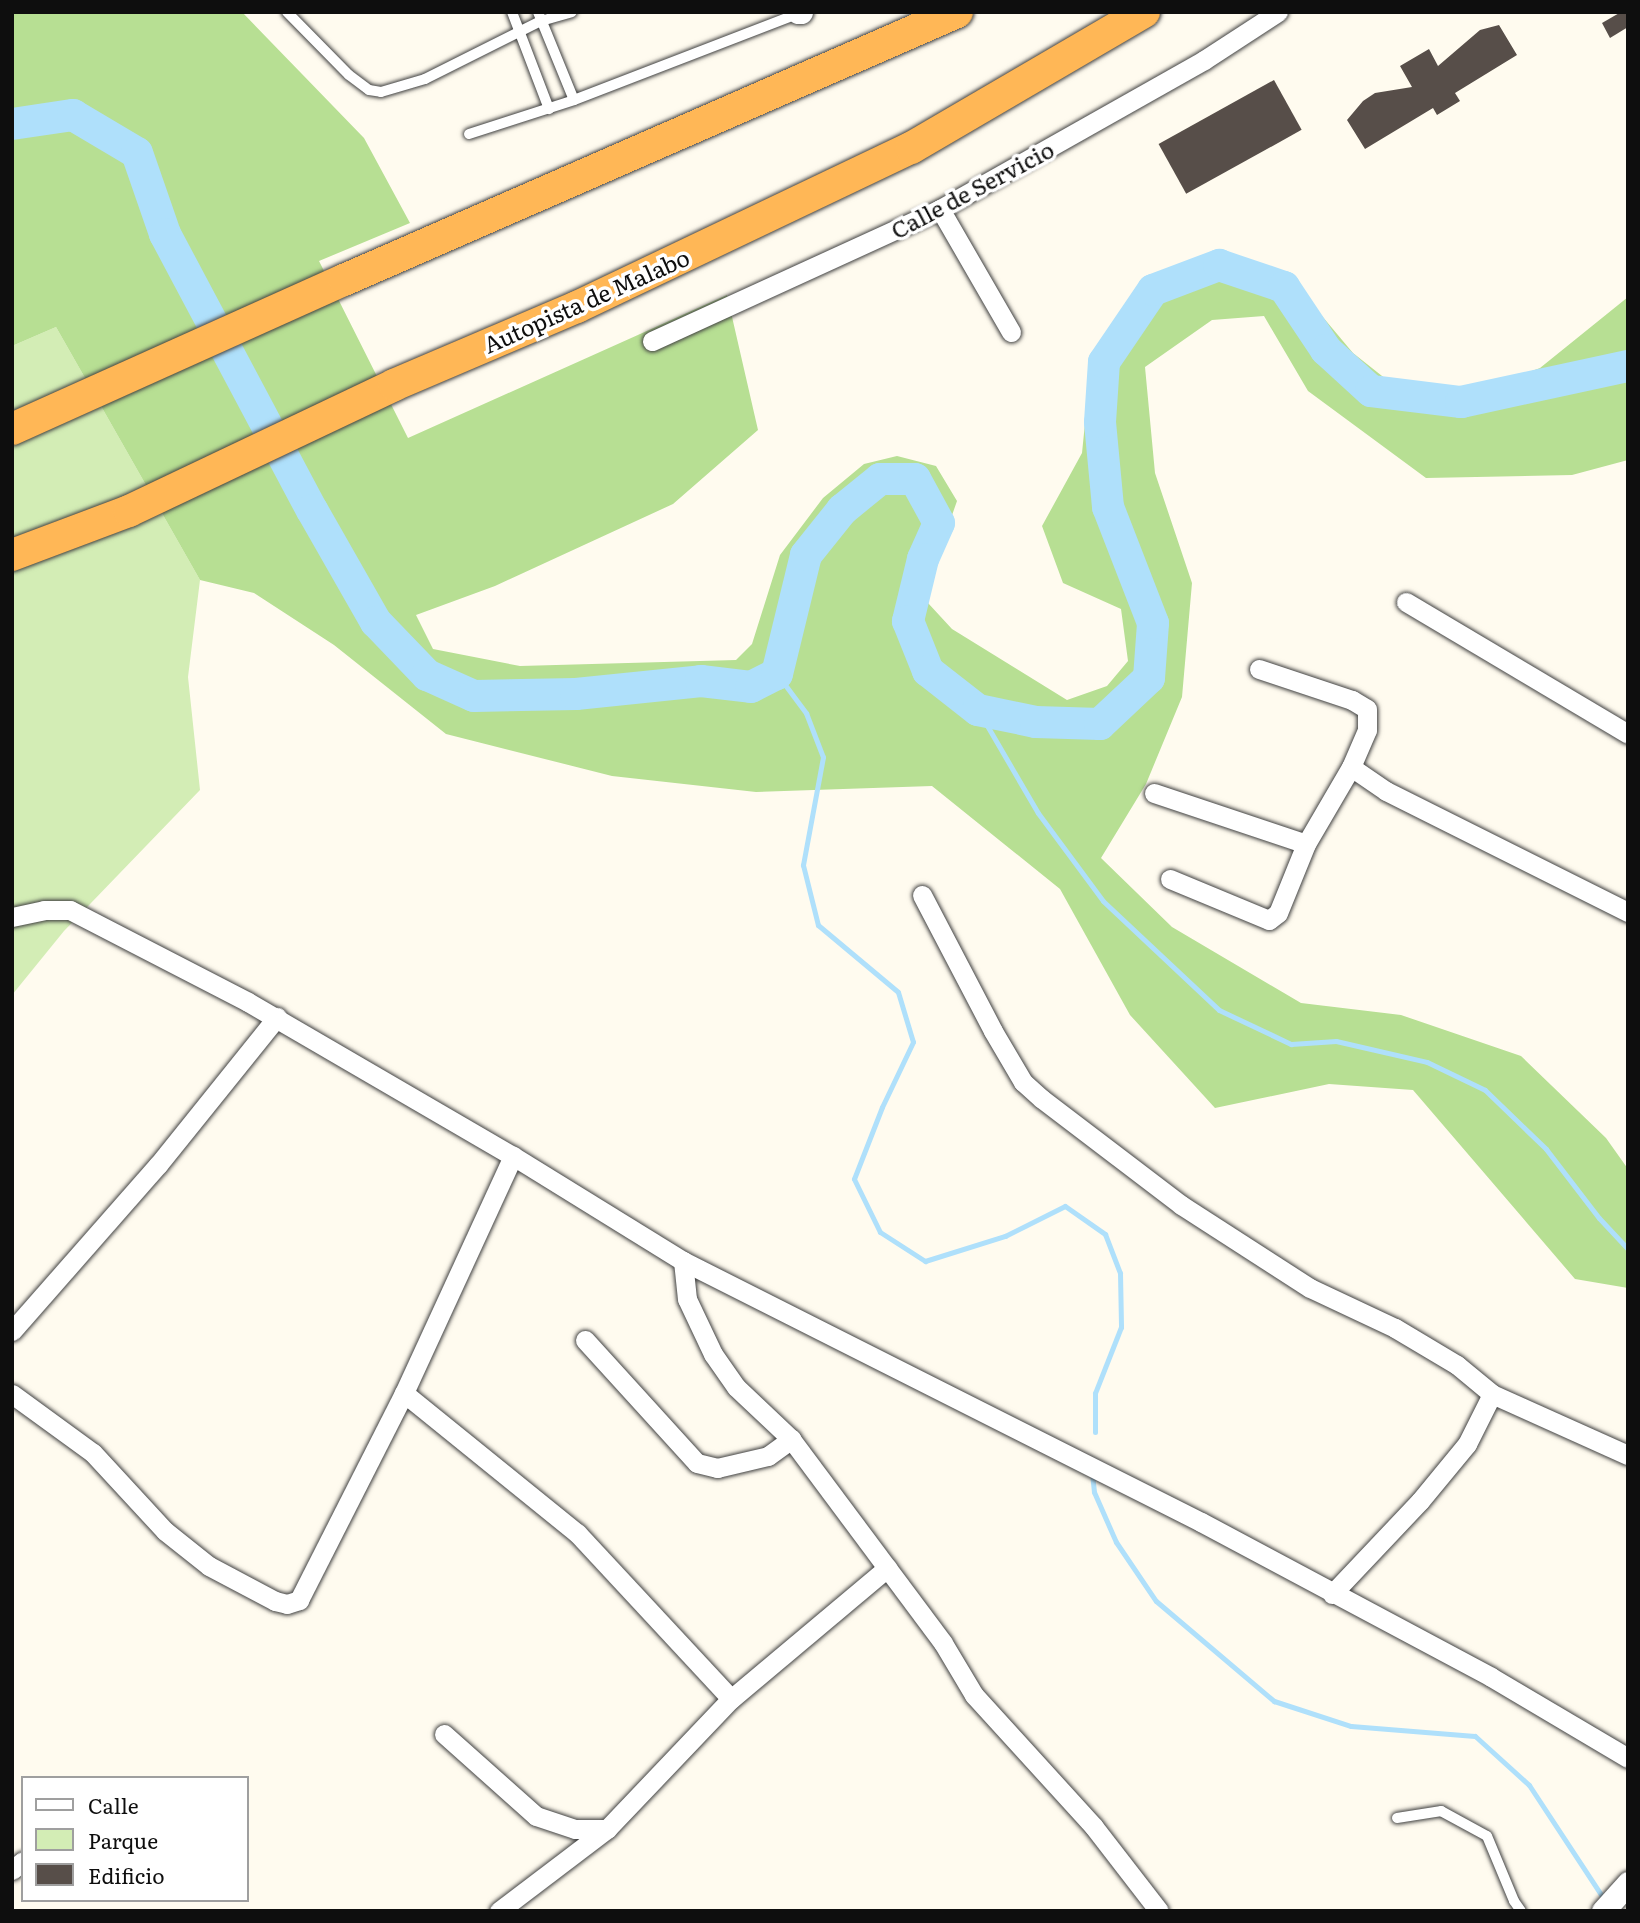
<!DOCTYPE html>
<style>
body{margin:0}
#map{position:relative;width:1640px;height:1923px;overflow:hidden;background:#fffbef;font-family:Literata,serif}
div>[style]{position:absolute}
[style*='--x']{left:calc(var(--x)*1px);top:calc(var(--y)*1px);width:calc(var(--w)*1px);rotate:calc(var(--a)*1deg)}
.green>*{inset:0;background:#d3edb5}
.forest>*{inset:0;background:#b7df93}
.stream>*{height:5px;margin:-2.5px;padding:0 2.5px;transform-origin:2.5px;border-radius:2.5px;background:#afe0fb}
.river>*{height:32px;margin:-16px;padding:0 16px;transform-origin:16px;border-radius:16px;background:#afe0fb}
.building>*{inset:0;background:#574e49;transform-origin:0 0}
.roads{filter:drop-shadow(0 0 2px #414141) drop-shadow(0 0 2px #414141)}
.service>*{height:10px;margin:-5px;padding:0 5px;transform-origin:5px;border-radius:5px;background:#fff}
.minor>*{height:19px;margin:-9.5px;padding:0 9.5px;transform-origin:9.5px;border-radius:9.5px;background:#fff}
.tertiary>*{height:23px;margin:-11.5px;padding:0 11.5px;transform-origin:11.5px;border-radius:11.5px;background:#fff}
.trunk>*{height:32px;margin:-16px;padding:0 16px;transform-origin:16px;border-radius:16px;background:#ffb756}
span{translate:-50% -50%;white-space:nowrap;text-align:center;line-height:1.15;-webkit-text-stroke:7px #fff;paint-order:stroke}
.street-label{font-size:23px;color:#0e0e0e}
.frame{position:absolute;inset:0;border:14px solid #0e0e0e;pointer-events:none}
.legend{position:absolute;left:21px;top:1776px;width:228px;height:126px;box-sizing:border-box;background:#fff;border:2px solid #9f9f9f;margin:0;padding:9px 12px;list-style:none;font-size:21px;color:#0e0e0e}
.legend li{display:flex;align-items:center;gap:14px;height:35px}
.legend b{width:35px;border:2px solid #9f9f9f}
</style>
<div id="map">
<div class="green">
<i style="clip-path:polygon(56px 327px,200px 580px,188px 677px,200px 790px,64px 931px,12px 995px,12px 346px)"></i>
</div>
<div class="forest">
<i style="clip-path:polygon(12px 12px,242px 12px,364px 138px,410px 223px,319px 261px,408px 438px,727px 295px,758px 430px,673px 504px,495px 586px,416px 615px,433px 649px,520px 666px,736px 660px,752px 644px,780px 555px,823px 498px,864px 464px,897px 456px,936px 466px,957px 501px,931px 575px,928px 603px,952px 629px,1067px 700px,1107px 686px,1128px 661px,1121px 609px,1063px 583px,1042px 526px,1082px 453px,1089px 383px,1102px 338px,1140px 289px,1216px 251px,1285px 272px,1353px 353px,1401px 391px,1464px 396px,1540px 368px,1628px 297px,1628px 460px,1572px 475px,1426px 478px,1308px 391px,1264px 316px,1212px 320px,1145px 367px,1155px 473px,1192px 583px,1182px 697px,1146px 784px,1101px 858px,1172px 927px,1301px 1003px,1401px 1015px,1521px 1056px,1606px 1138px,1628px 1169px,1628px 1288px,1575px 1279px,1413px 1090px,1329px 1084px,1215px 1108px,1130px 1015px,1060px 889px,932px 786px,756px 792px,612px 776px,446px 734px,334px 645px,254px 593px,200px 580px,56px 327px,12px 346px)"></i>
</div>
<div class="stream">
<i style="--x:777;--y:674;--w:49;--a:53.4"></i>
<i style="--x:806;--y:713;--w:47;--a:68.9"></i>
<i style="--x:823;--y:757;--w:110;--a:100.5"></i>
<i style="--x:803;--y:865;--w:62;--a:76"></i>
<i style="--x:818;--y:925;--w:104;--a:39.9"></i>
<i style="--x:898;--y:992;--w:52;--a:73.3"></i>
<i style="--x:913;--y:1042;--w:72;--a:115.5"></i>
<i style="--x:882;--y:1107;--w:77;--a:111.3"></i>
<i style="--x:854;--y:1179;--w:59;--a:63.9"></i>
<i style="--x:880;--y:1232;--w:54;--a:32.8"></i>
<i style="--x:925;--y:1261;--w:84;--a:-17.4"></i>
<i style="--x:1005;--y:1236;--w:67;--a:-26.6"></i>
<i style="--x:1065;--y:1206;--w:49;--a:35"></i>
<i style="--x:1105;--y:1234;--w:42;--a:69"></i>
<i style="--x:1120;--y:1273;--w:54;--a:88.9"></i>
<i style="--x:1121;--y:1327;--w:71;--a:111.5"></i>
<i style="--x:1095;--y:1393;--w:39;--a:90"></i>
<i style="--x:978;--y:710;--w:119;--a:59.8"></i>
<i style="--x:1038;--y:813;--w:109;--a:53.5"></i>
<i style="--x:1103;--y:901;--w:159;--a:43.2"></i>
<i style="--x:1219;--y:1010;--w:80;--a:25.3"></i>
<i style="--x:1291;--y:1044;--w:45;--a:-3.8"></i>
<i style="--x:1336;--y:1041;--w:93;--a:13"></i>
<i style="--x:1427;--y:1062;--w:64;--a:25.8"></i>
<i style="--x:1485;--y:1090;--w:85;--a:44"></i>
<i style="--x:1546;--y:1149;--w:87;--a:52.5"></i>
<i style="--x:1599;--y:1218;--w:42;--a:46.9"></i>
<i style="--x:1092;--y:1473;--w:19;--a:84"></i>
<i style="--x:1094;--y:1492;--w:55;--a:66.3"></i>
<i style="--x:1116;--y:1542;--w:71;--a:55.9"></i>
<i style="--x:1156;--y:1601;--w:155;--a:40.3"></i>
<i style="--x:1274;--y:1701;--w:81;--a:18"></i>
<i style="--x:1351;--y:1726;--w:124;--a:4.6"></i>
<i style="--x:1475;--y:1736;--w:73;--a:42.2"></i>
<i style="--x:1529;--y:1785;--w:136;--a:56.7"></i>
</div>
<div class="river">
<i style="--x:12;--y:124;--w:62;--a:-8.4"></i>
<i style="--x:73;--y:115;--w:74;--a:30.7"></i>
<i style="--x:137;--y:153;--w:86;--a:70.9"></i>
<i style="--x:165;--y:234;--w:313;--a:62"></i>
<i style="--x:312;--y:510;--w:129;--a:60.3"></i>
<i style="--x:376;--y:622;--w:74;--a:46.1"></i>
<i style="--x:427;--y:675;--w:51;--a:24.1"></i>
<i style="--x:474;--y:696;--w:102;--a:-1.1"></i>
<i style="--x:576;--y:694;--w:126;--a:-5.9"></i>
<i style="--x:701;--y:681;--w:50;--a:6.8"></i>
<i style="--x:751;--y:687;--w:29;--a:-27"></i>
<i style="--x:777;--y:674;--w:122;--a:-76.3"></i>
<i style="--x:806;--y:555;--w:58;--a:-51.3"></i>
<i style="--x:842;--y:510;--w:49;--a:-39.2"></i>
<i style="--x:880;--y:479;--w:35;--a:0"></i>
<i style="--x:915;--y:479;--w:50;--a:61.4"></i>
<i style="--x:939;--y:523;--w:39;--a:114"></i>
<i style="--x:923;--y:559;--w:64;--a:103.6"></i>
<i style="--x:908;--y:621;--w:54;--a:68.2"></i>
<i style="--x:928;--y:671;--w:63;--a:38"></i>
<i style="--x:978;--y:710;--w:59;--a:11.7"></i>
<i style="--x:1036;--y:722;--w:64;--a:1.8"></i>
<i style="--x:1100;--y:724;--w:67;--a:-43.2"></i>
<i style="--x:1149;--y:678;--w:55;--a:-85.8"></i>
<i style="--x:1153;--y:623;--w:124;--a:-111.2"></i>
<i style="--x:1108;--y:507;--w:85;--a:-95.4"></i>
<i style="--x:1100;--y:422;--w:60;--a:-86.2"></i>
<i style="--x:1104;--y:362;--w:87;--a:-55.8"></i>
<i style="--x:1153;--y:290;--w:71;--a:-20.7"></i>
<i style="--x:1219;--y:265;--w:69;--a:18.7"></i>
<i style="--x:1284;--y:287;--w:76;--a:56.3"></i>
<i style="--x:1326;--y:350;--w:61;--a:42.3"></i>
<i style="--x:1371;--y:391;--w:91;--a:7"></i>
<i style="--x:1461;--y:402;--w:171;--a:-12.2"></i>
</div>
<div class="building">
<i style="clip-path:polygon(1621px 12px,1628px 12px,1628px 27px,1610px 38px,1602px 23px)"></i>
<i style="clip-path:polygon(1499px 25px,1517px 55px,1455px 93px,1460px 101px,1437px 115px,1433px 108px,1365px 149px,1347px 120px,1363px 101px,1375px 93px,1412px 87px,1400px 66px,1429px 49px,1438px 66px,1480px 30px)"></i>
<i style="left:1274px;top:80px;width:57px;height:132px;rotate:61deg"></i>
</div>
<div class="roads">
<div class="service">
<i style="--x:287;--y:12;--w:88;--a:45.5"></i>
<i style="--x:349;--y:75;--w:25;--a:37"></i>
<i style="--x:369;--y:90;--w:12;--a:9"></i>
<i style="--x:381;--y:92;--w:46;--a:-16.5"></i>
<i style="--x:425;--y:79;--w:130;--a:-26.6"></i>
<i style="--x:541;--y:21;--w:32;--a:-16"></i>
<i style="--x:512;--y:12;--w:104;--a:69.1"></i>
<i style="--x:538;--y:12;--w:95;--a:67.8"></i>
<i style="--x:469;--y:134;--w:110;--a:-17.9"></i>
<i style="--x:574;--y:100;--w:241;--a:-21.1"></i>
<i style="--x:1397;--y:1818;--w:45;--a:-9"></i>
<i style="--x:1441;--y:1811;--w:52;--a:28.5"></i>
<i style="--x:1487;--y:1836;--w:70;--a:67.4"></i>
<i style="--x:1514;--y:1901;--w:12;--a:55"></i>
</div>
<div class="minor">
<i style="--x:940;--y:209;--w:142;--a:60"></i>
<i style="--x:652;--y:341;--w:317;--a:-24.6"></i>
<i style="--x:940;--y:209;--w:303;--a:-29.4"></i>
<i style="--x:1204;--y:60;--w:88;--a:-33"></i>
<i style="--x:1406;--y:602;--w:258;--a:30.7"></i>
<i style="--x:1259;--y:669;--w:98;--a:18.4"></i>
<i style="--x:1352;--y:700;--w:17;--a:31"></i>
<i style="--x:1367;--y:709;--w:21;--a:90"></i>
<i style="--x:1367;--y:730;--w:40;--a:113.4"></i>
<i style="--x:1154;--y:793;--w:160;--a:18.5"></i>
<i style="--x:1170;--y:879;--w:107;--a:22.5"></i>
<i style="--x:1269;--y:920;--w:11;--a:-38"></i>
<i style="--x:1278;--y:913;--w:74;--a:-67.9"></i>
<i style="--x:1306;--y:844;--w:89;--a:-59.7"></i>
<i style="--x:1351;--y:767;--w:42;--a:34.4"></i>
<i style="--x:1386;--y:791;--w:271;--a:26.6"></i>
<i style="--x:922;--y:895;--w:153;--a:62.4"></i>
<i style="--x:993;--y:1031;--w:59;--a:59.5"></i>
<i style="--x:1023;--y:1082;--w:25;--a:42"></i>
<i style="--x:1042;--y:1099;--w:175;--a:37.3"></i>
<i style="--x:1181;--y:1205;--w:153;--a:32.8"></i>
<i style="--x:1310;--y:1288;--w:94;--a:25.2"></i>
<i style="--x:1395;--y:1328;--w:72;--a:30.8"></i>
<i style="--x:1457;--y:1365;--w:45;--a:39.6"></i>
<i style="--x:1492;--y:1394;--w:149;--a:24.2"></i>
<i style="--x:12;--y:917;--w:33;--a:-12"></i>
<i style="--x:44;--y:910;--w:26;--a:0"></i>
<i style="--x:70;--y:910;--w:200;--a:27.3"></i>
<i style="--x:248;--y:1002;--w:306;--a:30.2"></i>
<i style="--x:513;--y:1156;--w:200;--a:31.7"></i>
<i style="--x:683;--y:1261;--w:580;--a:26.74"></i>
<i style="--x:1201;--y:1522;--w:329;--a:28.1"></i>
<i style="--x:1491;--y:1677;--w:159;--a:30.6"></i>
<i style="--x:683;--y:1261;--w:38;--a:84"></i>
<i style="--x:687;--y:1299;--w:61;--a:64.7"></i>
<i style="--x:713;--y:1354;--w:40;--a:55.1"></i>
<i style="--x:736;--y:1387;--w:76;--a:43.4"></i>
<i style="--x:791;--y:1439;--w:254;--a:53.3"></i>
<i style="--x:943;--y:1643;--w:61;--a:59.2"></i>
<i style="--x:974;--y:1695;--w:178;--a:47.7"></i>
<i style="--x:1094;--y:1827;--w:106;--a:52.3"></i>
<i style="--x:12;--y:1331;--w:221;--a:-48.7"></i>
<i style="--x:158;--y:1165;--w:190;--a:-51.2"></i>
<i style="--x:585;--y:1340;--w:166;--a:47.7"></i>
<i style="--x:697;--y:1463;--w:21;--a:14"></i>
<i style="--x:717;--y:1468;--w:52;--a:-13.2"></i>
<i style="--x:768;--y:1456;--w:29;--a:-36"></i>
<i style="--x:404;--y:1393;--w:223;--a:39"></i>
<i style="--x:577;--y:1533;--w:226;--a:47.1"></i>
<i style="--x:12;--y:1394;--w:100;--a:36.1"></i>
<i style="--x:93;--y:1453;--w:106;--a:47.3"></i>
<i style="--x:165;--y:1531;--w:56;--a:38.5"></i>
<i style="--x:209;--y:1566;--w:75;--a:27.9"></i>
<i style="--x:275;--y:1601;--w:12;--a:14"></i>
<i style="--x:287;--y:1604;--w:13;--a:-18"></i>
<i style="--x:299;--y:1600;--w:232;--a:-63.1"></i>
<i style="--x:404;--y:1393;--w:261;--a:-65.3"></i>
<i style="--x:1332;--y:1594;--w:128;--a:-46.6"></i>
<i style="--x:1420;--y:1501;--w:74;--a:-50.5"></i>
<i style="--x:1467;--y:1444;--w:56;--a:-63.4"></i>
<i style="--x:444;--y:1734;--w:123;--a:41.7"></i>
<i style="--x:536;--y:1816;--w:41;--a:18.4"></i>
<i style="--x:575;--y:1829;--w:32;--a:0"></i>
<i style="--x:607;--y:1829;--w:180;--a:-46.4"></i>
<i style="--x:731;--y:1699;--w:204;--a:-40"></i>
<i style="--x:12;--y:1870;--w:14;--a:-39"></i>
<i style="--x:499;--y:1911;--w:136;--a:-37.2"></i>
</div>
<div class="tertiary">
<i style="--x:798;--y:12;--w:3;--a:0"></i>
<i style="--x:1603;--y:1911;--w:38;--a:-48"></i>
</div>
<div class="trunk">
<i style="--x:12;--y:429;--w:364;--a:-24.2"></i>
<i style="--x:344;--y:280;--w:669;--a:-23.61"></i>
<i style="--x:12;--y:555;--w:125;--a:-20.6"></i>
<i style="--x:129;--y:511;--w:293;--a:-25.4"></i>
<i style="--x:394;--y:385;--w:199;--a:-23.1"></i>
<i style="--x:577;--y:307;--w:370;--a:-25.5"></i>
<i style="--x:911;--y:148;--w:270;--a:-30.3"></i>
</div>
</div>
<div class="street-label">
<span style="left:972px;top:189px;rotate:-28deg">Calle de Servicio</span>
<span style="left:586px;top:300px;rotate:-24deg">Autopista de Malabo</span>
</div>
<div class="frame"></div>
<ul class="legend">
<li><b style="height:9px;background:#fff"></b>Calle</li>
<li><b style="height:19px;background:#d3edb5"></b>Parque</li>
<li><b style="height:19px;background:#574e49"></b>Edificio</li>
</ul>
</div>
